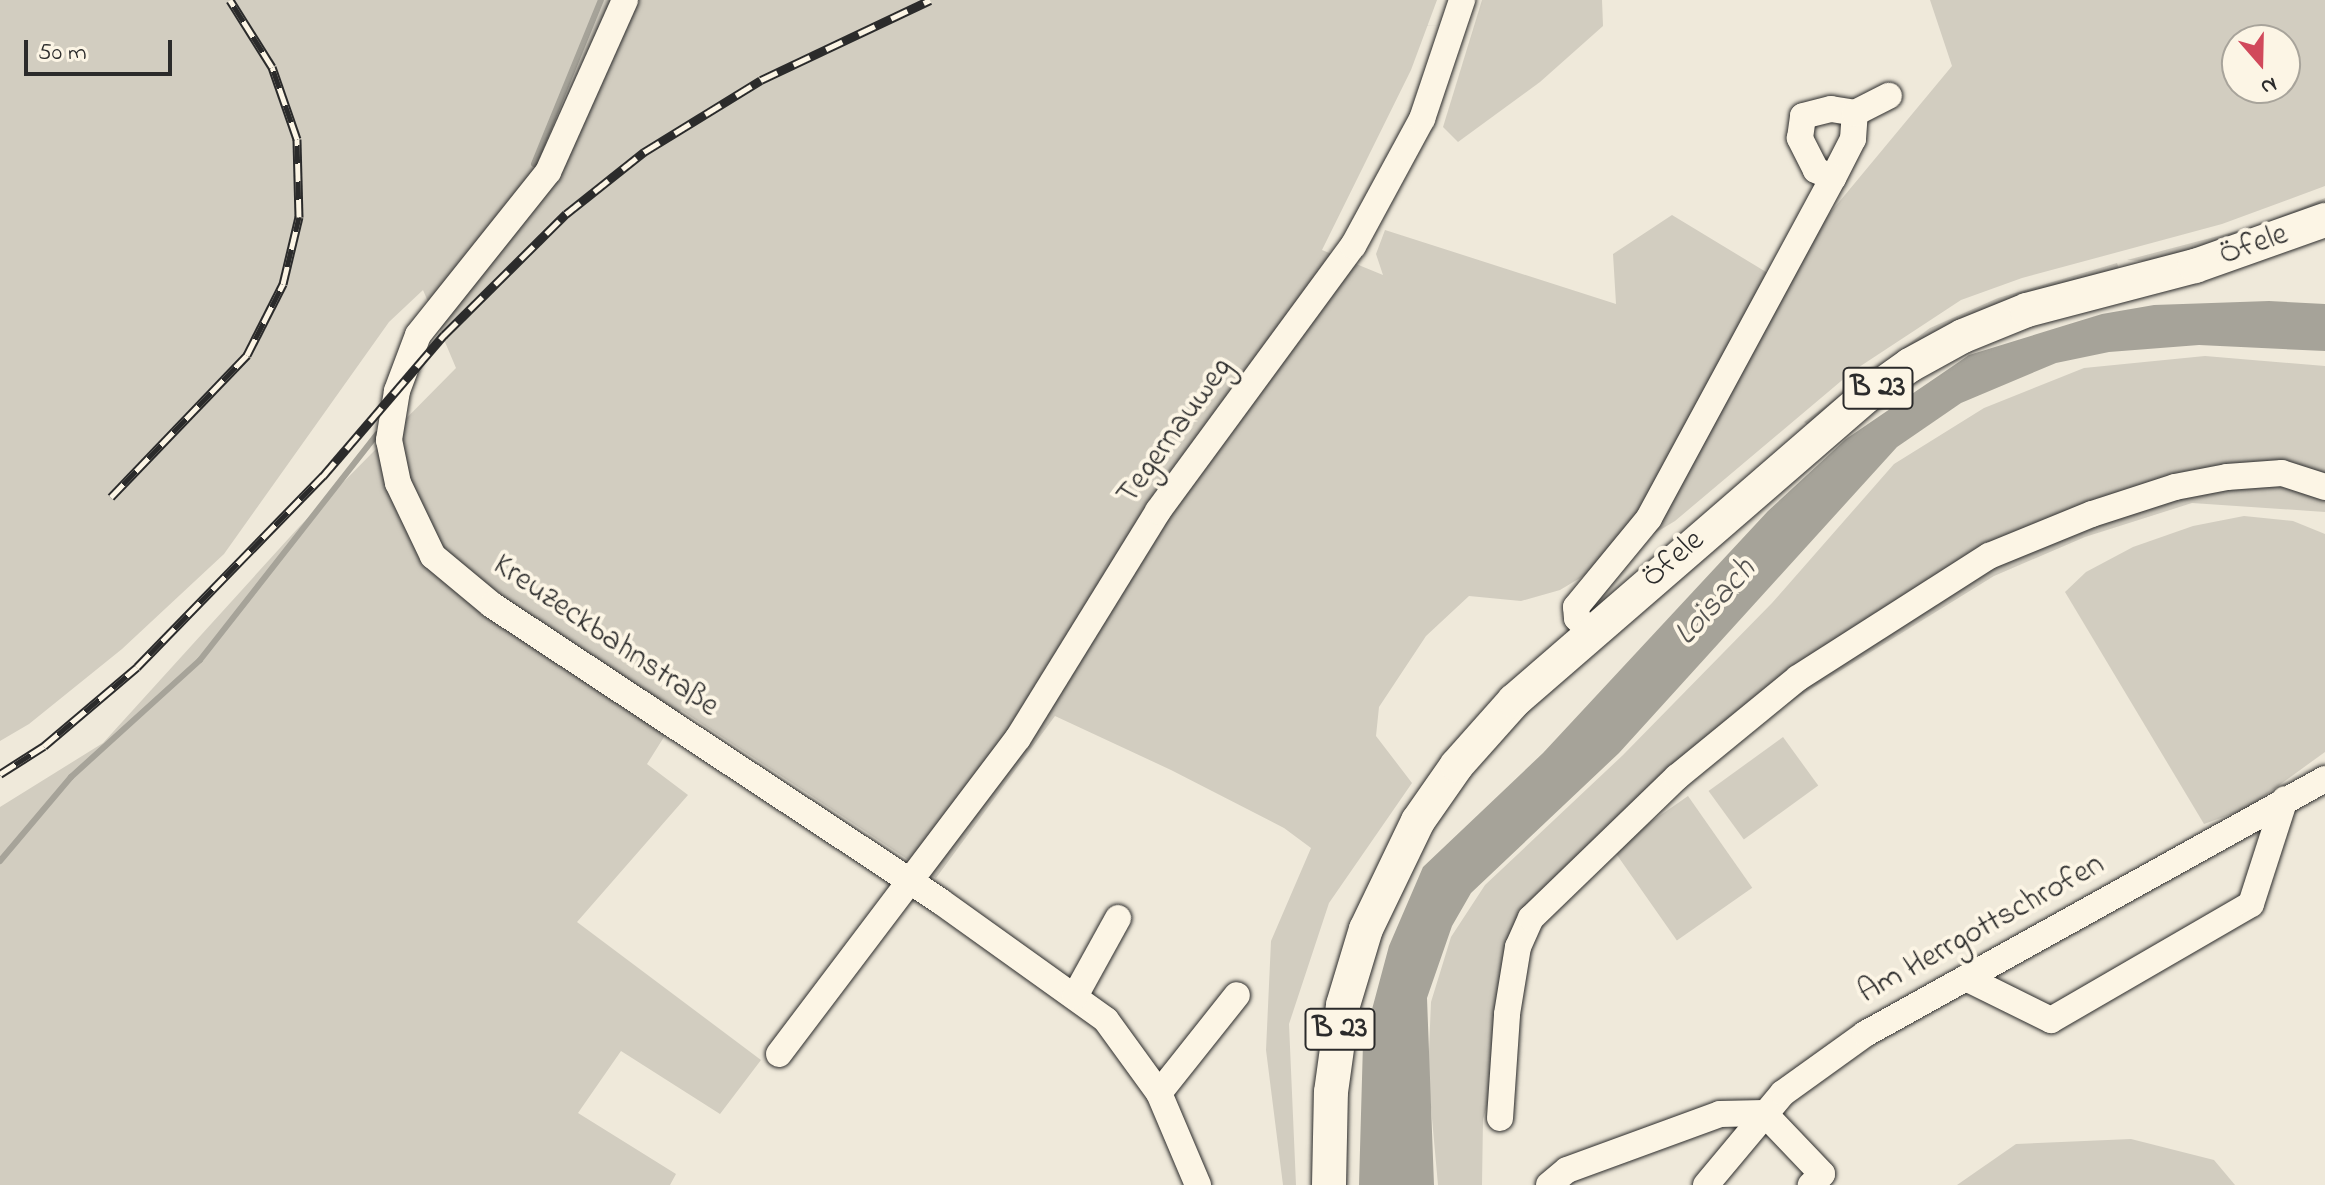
<!DOCTYPE html>
<meta charset="utf-8">
<style>
body{margin:0}
#map{position:relative;width:2325px;height:1185px;overflow:hidden;background:#efe9da;font-family:"Indie Flower",sans-serif}
div>[style]{position:absolute}
[style*='--x']{left:calc(var(--x)*1px);top:calc(var(--y)*1px);width:calc(var(--w)*1px);rotate:calc(var(--a)*1deg)}
.green>*{inset:0;background:#d2cdc0;transform-origin:0 0}
.water>*{inset:0;background:#a6a399}
.stream>*{height:6px;margin:-3px;padding:0 3px;transform-origin:3px;border-radius:3px;background:#a6a399}
.roads{filter:drop-shadow(0 0 2px #2b2b2b) drop-shadow(0 0 2px #2b2b2b)}
.minor>*{height:26px;margin:-13px;padding:0 13px;transform-origin:13px;border-radius:13px;background:#fcf5e5}
.major>*{height:34px;margin:-17px;padding:0 17px;transform-origin:17px;border-radius:17px;background:#fcf5e5}
.rail>*{height:9px;margin-top:-4.5px;transform-origin:0;background:repeating-linear-gradient(90deg,#fcf5e5 0 18px,#2b2b2b 0 36px);box-sizing:border-box;border-block:2px solid #2b2b2b}
span{translate:-50% -50%;white-space:nowrap;text-align:center;line-height:1.15;-webkit-text-stroke:8px #fcf5e5;paint-order:stroke}
.shield-label span{padding:2px 6px;background:#fcf5e5;border:2px solid;border-radius:6px;-webkit-text-stroke-width:0}
.shield-label{font-size:30px;color:#2b2b2b;font-weight:700}
.street-label{font-size:32px;color:#2b2b2b}
.water-label{font-size:34px;color:#565552;font-style:italic}
.north{position:absolute;left:2221px;top:24px;width:80px;height:80px;box-sizing:border-box;background:#fcf5e5;border:2px solid #a8a49b;border-radius:50%;rotate:160deg;font-size:22px;font-weight:700;line-height:32px;text-align:center;color:#2b2b2b}
.north::after{content:'';display:block;margin:auto;width:28px;height:36px;background:#d1495b;clip-path:polygon(50% 0,100% 100%,50% 72%,0 100%)}
.scale{position:absolute;left:24px;top:40px;width:148px;height:36px;box-sizing:border-box;border:4px solid #2b2b2b;border-top:0;padding-left:10px;font-size:24px;line-height:28px;white-space:nowrap;color:#2b2b2b;-webkit-text-stroke:6px #fcf5e5;paint-order:stroke}
</style>
<div id="map">
<div class="green">
<i style="clip-path:polygon(evenodd,0 0,1437px 0,1411px 70px,1322px 250px,1383px 275px,1376px 254px,1385px 230px,1616px 304px,1613px 254px,1672px 215px,1776px 278px,1952px 66px,1930px 0,2325px 0,2325px 186px,2222px 224px,2022px 278px,1961px 300px,1853px 371px,1675px 521px,1560px 590px,1521px 601px,1469px 596px,1426px 636px,1379px 707px,1376px 736px,1412px 783px,1329px 903px,1289px 1024px,1296px 1185px,1283px 1185px,1266px 1050px,1271px 941px,1311px 848px,1284px 828px,1171px 770px,1055px 716px,936px 878px,681px 710px,647px 764px,688px 795px,577px 922px,761px 1060px,720px 1114px,621px 1051px,578px 1113px,676px 1174px,670px 1185px,0 1185px,0 807px,103px 743px,299px 527px,456px 368px,423px 290px,389px 322px,224px 554px,122px 649px,29px 724px,0 741px,0 0,2237px 40px,2285px 40px,2285px 88px,2237px 88px,2237px 40px)"></i>
<i style="clip-path:polygon(1482px 0,1602px 0,1603px 26px,1540px 82px,1458px 142px,1443px 127px)"></i>
<i style="clip-path:polygon(2325px 198px,2325px 212px,2163px 263px,2127px 260px,2260px 225px)"></i>
<i style="clip-path:polygon(2117px 263px,2119px 269px,1812px 428px,1804px 422px,1930px 328px,1998px 298px)"></i>
<i style="clip-path:polygon(2205px 356px,2325px 366px,2325px 512px,2192px 503px,2085px 537px,1994px 576px,1785px 705px,1683px 780px,1512px 936px,1493px 1087px,1483px 1119px,1482px 1185px,1438px 1185px,1428px 1074px,1431px 1002px,1451px 937px,1485px 885px,1623px 755px,1772px 603px,1894px 464px,1984px 408px,2084px 368px)"></i>
<i style="clip-path:polygon(2244px 516px,2293px 521px,2325px 534px,2325px 752px,2246px 809px,2204px 824px,2065px 592px,2086px 572px,2133px 547px,2193px 526px)"></i>
<i style="left:1783px;top:737px;width:60px;height:92px;rotate:54deg"></i>
<i style="left:1688px;top:796px;width:112px;height:92px;rotate:55deg"></i>
<i style="clip-path:polygon(2131px 1139px,2214px 1160px,2235px 1185px,1957px 1185px,2016px 1144px)"></i>
</div>
<div class="water">
<i style="clip-path:polygon(2269px 301px,2325px 304px,2325px 351px,2199px 345px,2109px 352px,2056px 363px,1961px 403px,1897px 447px,1619px 753px,1471px 893px,1452px 926px,1427px 998px,1434px 1185px,1359px 1185px,1363px 1043px,1389px 946px,1423px 867px,1543px 753px,1768px 511px,1846px 439px,1969px 355px,2102px 314px,2154px 305px)"></i>
</div>
<div class="stream">
<i style="--x:534;--y:164;--w:177;--a:-67.8"></i>
<i style="--x:0;--y:861;--w:110;--a:-49.8"></i>
<i style="--x:71;--y:777;--w:174;--a:-42.2"></i>
<i style="--x:200;--y:660;--w:287;--a:-51.9"></i>
</div>
<div class="roads">
<div class="minor">
<i style="--x:625;--y:0;--w:188;--a:114.1"></i>
<i style="--x:548;--y:172;--w:208;--a:128.6"></i>
<i style="--x:418;--y:335;--w:60;--a:110.6"></i>
<i style="--x:397;--y:391;--w:50;--a:99.3"></i>
<i style="--x:389;--y:440;--w:44;--a:78.2"></i>
<i style="--x:398;--y:483;--w:81;--a:64.4"></i>
<i style="--x:433;--y:556;--w:77;--a:39.7"></i>
<i style="--x:492;--y:605;--w:537;--a:33.45"></i>
<i style="--x:940;--y:901;--w:204;--a:35.6"></i>
<i style="--x:1106;--y:1020;--w:90;--a:54"></i>
<i style="--x:1159;--y:1093;--w:100;--a:67"></i>
<i style="--x:1833;--y:178;--w:44;--a:-62.9"></i>
<i style="--x:1853;--y:139;--w:26;--a:-86"></i>
<i style="--x:1590;--y:632;--w:19;--a:-133"></i>
<i style="--x:1577;--y:618;--w:11;--a:-95"></i>
<i style="--x:1576;--y:607;--w:115;--a:-50.6"></i>
<i style="--x:1649;--y:518;--w:387;--a:-61.6"></i>
<i style="--x:1833;--y:178;--w:19;--a:-155"></i>
<i style="--x:1816;--y:170;--w:36;--a:-117"></i>
<i style="--x:1800;--y:138;--w:22;--a:-82"></i>
<i style="--x:1803;--y:116;--w:29;--a:-14"></i>
<i style="--x:1831;--y:109;--w:24;--a:9"></i>
<i style="--x:1855;--y:113;--w:38;--a:-27"></i>
<i style="--x:1966;--y:978;--w:95;--a:26.3"></i>
<i style="--x:2051;--y:1020;--w:231;--a:-30.1"></i>
<i style="--x:2251;--y:904;--w:110;--a:-72.1"></i>
<i style="--x:1075;--y:996;--w:89;--a:-61.1"></i>
<i style="--x:779;--y:1054;--w:396;--a:-52.9"></i>
<i style="--x:1018;--y:738;--w:267;--a:-58.3"></i>
<i style="--x:1158;--y:511;--w:329;--a:-53.7"></i>
<i style="--x:1353;--y:246;--w:145;--a:-61.5"></i>
<i style="--x:1422;--y:119;--w:126;--a:-71.4"></i>
<i style="--x:1159;--y:1093;--w:125;--a:-51.5"></i>
<i style="--x:1500;--y:1118;--w:104;--a:-86.1"></i>
<i style="--x:1507;--y:1014;--w:68;--a:-80.7"></i>
<i style="--x:1518;--y:947;--w:32;--a:-66"></i>
<i style="--x:1531;--y:918;--w:203;--a:-44"></i>
<i style="--x:1677;--y:777;--w:156;--a:-39.3"></i>
<i style="--x:1798;--y:678;--w:227;--a:-32.6"></i>
<i style="--x:1989;--y:556;--w:111;--a:-22.2"></i>
<i style="--x:2092;--y:514;--w:87;--a:-18"></i>
<i style="--x:2175;--y:487;--w:53;--a:-10.9"></i>
<i style="--x:2227;--y:477;--w:55;--a:-4.2"></i>
<i style="--x:2282;--y:473;--w:45;--a:18"></i>
<i style="--x:1549;--y:1185;--w:23;--a:-40"></i>
<i style="--x:1567;--y:1170;--w:163;--a:-20.1"></i>
<i style="--x:1720;--y:1114;--w:44;--a:-1.3"></i>
<i style="--x:1764;--y:1113;--w:84;--a:46.4"></i>
<i style="--x:1822;--y:1174;--w:16;--a:135"></i>
<i style="--x:1706;--y:1185;--w:120;--a:-50.1"></i>
<i style="--x:1783;--y:1093;--w:101;--a:-35.7"></i>
<i style="--x:1865;--y:1034;--w:526;--a:-29"></i>
</div>
<div class="major">
<i style="--x:1329;--y:1185;--w:93;--a:-88.8"></i>
<i style="--x:1331;--y:1092;--w:88;--a:-82.1"></i>
<i style="--x:1343;--y:1005;--w:79;--a:-73.2"></i>
<i style="--x:1366;--y:929;--w:120;--a:-64.3"></i>
<i style="--x:1418;--y:821;--w:68;--a:-55.1"></i>
<i style="--x:1457;--y:765;--w:86;--a:-48.3"></i>
<i style="--x:1514;--y:701;--w:464;--a:-40.9"></i>
<i style="--x:1865;--y:397;--w:55;--a:-35.4"></i>
<i style="--x:1910;--y:365;--w:60;--a:-28.7"></i>
<i style="--x:1963;--y:336;--w:69;--a:-22.1"></i>
<i style="--x:2027;--y:310;--w:174;--a:-14.7"></i>
<i style="--x:2195;--y:266;--w:138;--a:-19.5"></i>
</div>
</div>
<div class="rail">
<i style="--x:111;--y:497;--w:197;--a:-46.2"></i>
<i style="--x:247;--y:355;--w:80;--a:-63.1"></i>
<i style="--x:283;--y:284;--w:69;--a:-76.6"></i>
<i style="--x:299;--y:217;--w:78;--a:-91.5"></i>
<i style="--x:297;--y:139;--w:76;--a:-109.1"></i>
<i style="--x:272;--y:67;--w:79;--a:-122.1"></i>
<i style="--x:0;--y:774;--w:52;--a:-32.5"></i>
<i style="--x:44;--y:746;--w:122;--a:-40.3"></i>
<i style="--x:137;--y:667;--w:267;--a:-45.8"></i>
<i style="--x:323;--y:476;--w:186;--a:-49.4"></i>
<i style="--x:444;--y:335;--w:172;--a:-44.8"></i>
<i style="--x:566;--y:214;--w:100;--a:-38.5"></i>
<i style="--x:644;--y:152;--w:137;--a:-31.6"></i>
<i style="--x:761;--y:80;--w:187;--a:-25.3"></i>
</div>
<div class="shield-label">
<span style="left:1878px;top:388px">B 23</span>
<span style="left:1340px;top:1029px">B 23</span>
</div>
<div class="street-label">
<span style="left:2254px;top:246px;rotate:-19deg">Öfele</span>
<span style="left:1176px;top:432px;rotate:-54deg">Tegernauweg</span>
<span style="left:1674px;top:560px;rotate:-41deg">Öfele</span>
<span style="left:605px;top:637px;rotate:34deg">Kreuzeckbahnstraße</span>
<span style="left:1982px;top:930px;rotate:-29deg">Am Herrgottschrofen</span>
</div>
<div class="water-label">
<span style="left:1716px;top:603px;rotate:-48deg">Loisach</span>
</div>
<div class="north">N</div>
<div class="scale">50 m</div>
</div>
